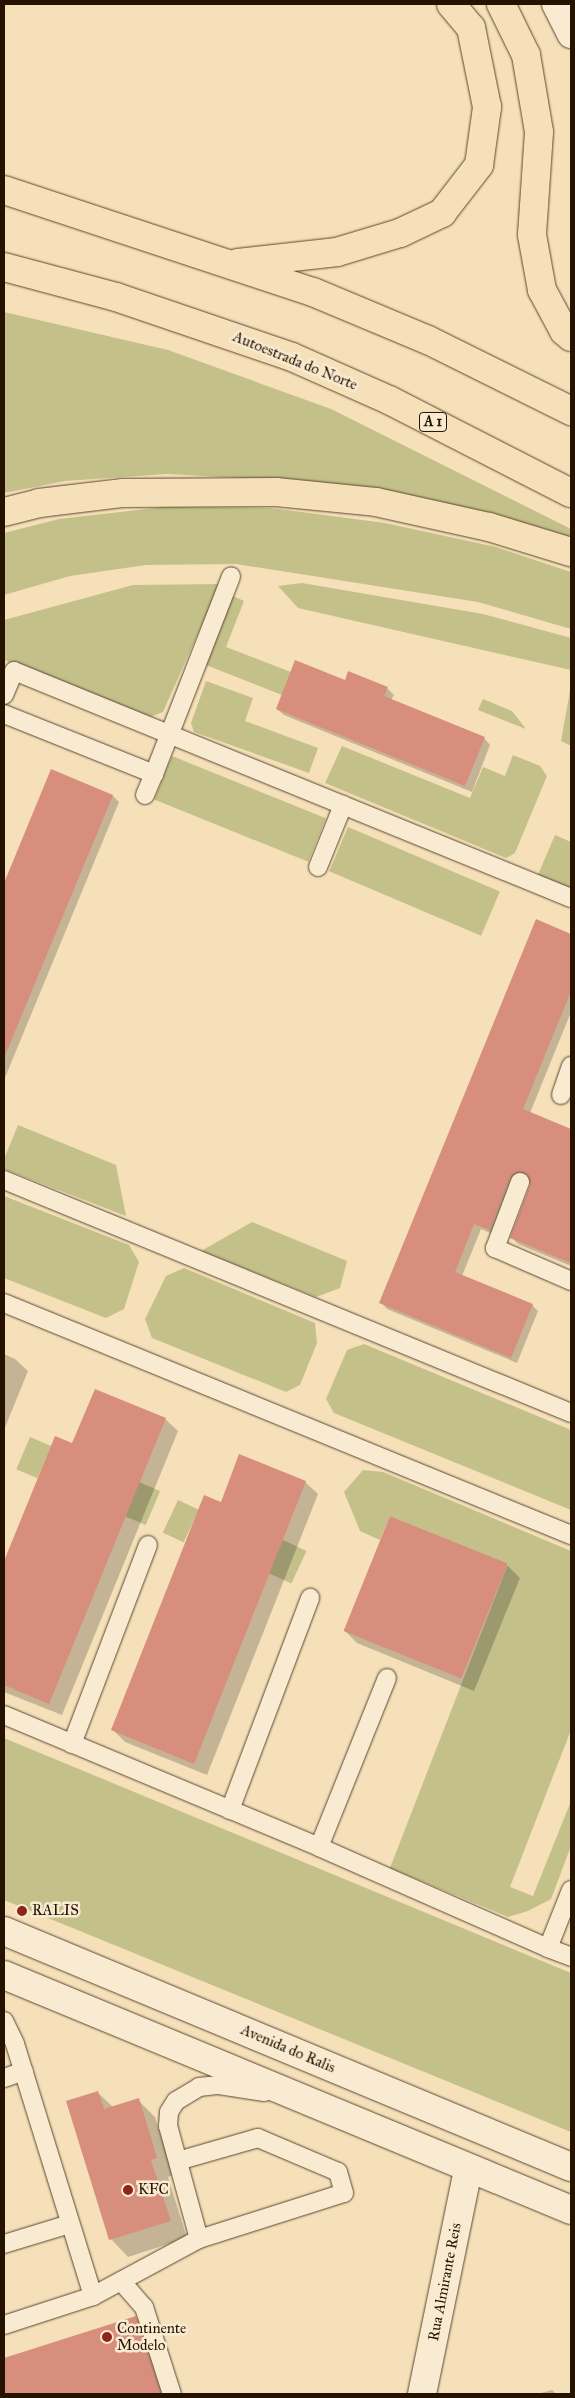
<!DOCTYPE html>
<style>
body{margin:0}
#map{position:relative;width:575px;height:2398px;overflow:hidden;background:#f6e0ba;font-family:"IM FELL Great Primer",serif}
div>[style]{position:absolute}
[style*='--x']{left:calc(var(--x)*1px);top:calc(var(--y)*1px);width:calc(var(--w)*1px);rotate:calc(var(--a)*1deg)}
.green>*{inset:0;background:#c4c08a;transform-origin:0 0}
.shadow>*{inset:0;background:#0003}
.building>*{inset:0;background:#d78e7d;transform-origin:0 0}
.roads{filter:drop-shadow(0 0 1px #59462e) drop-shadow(0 0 1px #59462e)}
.lane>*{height:18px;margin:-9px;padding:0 9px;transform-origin:9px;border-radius:9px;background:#f9ebd2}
.street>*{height:28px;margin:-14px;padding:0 14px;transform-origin:14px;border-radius:14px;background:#f9ebd2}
.secondary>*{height:28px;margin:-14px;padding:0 14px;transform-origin:14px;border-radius:14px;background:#f9ebd2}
.highway>*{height:28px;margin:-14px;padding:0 14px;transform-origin:14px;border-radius:14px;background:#f6e0ba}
.dots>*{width:14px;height:14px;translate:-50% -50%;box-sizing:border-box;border:2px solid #f9ebd2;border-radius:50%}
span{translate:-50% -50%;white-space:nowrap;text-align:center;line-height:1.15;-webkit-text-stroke:5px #f9ebd2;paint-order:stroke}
.shield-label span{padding:1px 4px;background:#f9ebd2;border:1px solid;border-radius:4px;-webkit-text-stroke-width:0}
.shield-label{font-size:14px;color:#251200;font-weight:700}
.street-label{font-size:15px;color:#251200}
.poi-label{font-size:15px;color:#251200}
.left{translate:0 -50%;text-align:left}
.frame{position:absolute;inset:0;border:5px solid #251200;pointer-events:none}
</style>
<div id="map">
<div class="green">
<i style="clip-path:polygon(4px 312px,168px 350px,331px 409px,571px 529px,571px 540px,399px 494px,315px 482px,167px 474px,65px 481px,4px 493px)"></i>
<i style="clip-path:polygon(164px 507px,271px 508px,385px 523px,496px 547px,571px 572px,571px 629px,478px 602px,236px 564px,146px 565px,70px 576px,4px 595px,4px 533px,59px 519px)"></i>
<i style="clip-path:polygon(302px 583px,483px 614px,571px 638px,571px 670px,298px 608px,278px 586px)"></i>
<i style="clip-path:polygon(220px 584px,163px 712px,150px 717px,4px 660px,4px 620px,133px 585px)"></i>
<i style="clip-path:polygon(233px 596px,244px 601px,226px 647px,291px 672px,282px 695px,206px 665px)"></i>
<i style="clip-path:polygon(206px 681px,253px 698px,245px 721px,318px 748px,309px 773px,194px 732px,191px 723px)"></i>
<i style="clip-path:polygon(571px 685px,571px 746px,561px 741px)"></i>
<i style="clip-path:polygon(483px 699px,512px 711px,526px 729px,478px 710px)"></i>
<i style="clip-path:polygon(342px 746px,470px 798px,483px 767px,505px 776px,513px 755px,540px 766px,547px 776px,515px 853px,506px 858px,325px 783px)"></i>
<i style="left:172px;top:756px;width:166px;height:47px;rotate:22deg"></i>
<i style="left:348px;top:827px;width:165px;height:48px;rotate:23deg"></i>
<i style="clip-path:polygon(555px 835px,571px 842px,571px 891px,537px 877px)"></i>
<i style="clip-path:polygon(18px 1125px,116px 1165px,126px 1216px,4px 1169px,4px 1159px)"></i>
<i style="clip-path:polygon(4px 1196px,129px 1245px,139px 1262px,124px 1309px,106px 1318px,4px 1278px)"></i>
<i style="clip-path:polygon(252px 1222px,347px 1261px,340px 1288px,316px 1297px,201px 1251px)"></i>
<i style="clip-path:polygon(184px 1268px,315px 1323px,317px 1343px,300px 1385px,286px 1392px,152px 1338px,145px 1319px,166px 1276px)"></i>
<i style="clip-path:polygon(364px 1344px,571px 1430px,571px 1510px,334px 1413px,326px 1399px,347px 1350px)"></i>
<i style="left:30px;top:1437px;width:23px;height:35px;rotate:23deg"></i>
<i style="clip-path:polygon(363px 1470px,383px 1472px,571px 1551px,571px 1730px,510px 1887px,533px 1896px,571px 1801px,571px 1846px,551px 1899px,528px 1911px,508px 1917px,390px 1868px,508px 1564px,390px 1516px,380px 1540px,360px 1531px,344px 1492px)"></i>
<i style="left:139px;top:1482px;width:23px;height:37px;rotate:23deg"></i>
<i style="left:178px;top:1500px;width:23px;height:36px;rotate:25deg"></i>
<i style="left:283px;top:1540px;width:26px;height:36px;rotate:25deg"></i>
<i style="clip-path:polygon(4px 1738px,571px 1973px,571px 2132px,4px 1900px)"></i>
</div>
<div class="shadow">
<i style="clip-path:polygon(387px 688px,394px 695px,391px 700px,484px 738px,490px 745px,472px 792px,284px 715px,277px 709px)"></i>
<i style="clip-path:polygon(52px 771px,113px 796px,119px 802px,4px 1080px,4px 886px)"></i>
<i style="clip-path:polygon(537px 921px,571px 935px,571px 1012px,530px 1113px,570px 1130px,571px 1127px,571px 1266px,518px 1244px,512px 1238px,531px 1185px,530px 1178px,525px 1178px,497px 1236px,481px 1229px,462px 1276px,532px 1305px,538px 1311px,517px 1363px,387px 1309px,381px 1302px)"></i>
<i style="clip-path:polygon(4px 1354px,15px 1359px,28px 1371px,4px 1430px)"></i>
<i style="clip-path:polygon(165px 1419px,178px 1431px,62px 1715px,4px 1692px,4px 1565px,55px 1438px,73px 1445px)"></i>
<i style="clip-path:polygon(305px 1482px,318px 1494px,207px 1775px,125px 1742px,113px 1730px,221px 1503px)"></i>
<i style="clip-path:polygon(507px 1565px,520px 1578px,474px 1691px,357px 1643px,345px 1631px)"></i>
<i style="clip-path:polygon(97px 2092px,113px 2107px,138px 2100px,155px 2117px,173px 2175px,168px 2177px,187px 2238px,128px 2257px,111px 2239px)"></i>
<i style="clip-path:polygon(135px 2317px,156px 2338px,174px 2394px,4px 2394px,4px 2359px)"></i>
<i style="clip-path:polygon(552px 2390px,556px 2394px,537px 2394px)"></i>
</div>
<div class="building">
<i style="clip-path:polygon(295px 660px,345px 680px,348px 671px,388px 687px,384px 696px,485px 737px,465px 786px,276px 709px)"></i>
<i style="clip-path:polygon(51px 769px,113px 795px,4px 1058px,4px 883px)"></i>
<i style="clip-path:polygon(536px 919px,571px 934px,571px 991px,523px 1109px,571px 1129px,571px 1263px,510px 1238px,530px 1185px,528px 1175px,519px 1172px,510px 1178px,490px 1230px,474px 1224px,455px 1272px,533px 1304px,511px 1358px,379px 1303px)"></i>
<i style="clip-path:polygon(95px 1389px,166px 1418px,49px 1704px,4px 1685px,4px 1561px,55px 1436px,72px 1443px)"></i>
<i style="clip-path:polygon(239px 1454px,306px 1481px,194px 1764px,111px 1730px,204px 1495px,221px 1502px)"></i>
<i style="left:390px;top:1516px;width:127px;height:124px;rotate:22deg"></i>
<i style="clip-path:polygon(98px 2091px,104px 2109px,139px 2098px,157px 2158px,151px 2160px,171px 2221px,109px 2240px,66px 2101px)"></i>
<i style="clip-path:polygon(136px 2316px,161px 2394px,4px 2394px,4px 2358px)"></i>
</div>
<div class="roads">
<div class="lane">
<i style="--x:4;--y:695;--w:26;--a:-67"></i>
<i style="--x:14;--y:671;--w:601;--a:22.17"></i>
<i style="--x:4;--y:714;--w:162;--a:21.8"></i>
<i style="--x:154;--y:774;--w:212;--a:-68.7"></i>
<i style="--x:145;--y:795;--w:23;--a:-67"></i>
<i style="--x:318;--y:867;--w:67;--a:-68"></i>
<i style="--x:561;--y:1095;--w:31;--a:-71"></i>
<i style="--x:4;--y:1180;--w:613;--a:22.34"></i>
<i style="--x:520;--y:1182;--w:71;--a:110.7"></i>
<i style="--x:495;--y:1248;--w:83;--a:23.5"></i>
<i style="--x:4;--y:1303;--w:613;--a:22.25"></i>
<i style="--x:387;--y:1678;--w:182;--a:111.9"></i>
<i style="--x:319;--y:1847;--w:250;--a:23.8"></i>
<i style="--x:4;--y:1715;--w:342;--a:22.7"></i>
<i style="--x:72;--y:1744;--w:213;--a:-69.1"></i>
<i style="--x:230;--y:1810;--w:227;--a:-69.3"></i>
<i style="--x:571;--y:1890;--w:62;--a:111.6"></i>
<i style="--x:548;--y:1948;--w:25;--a:21"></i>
<i style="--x:4;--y:2021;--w:25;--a:64"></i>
<i style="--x:15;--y:2044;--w:264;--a:72.8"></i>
<i style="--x:4;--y:2078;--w:21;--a:-19"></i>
<i style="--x:199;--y:2239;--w:117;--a:-105.3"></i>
<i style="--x:168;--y:2126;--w:14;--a:-86"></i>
<i style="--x:169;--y:2112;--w:13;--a:-58"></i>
<i style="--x:176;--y:2101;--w:27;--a:-31"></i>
<i style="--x:199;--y:2087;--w:20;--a:-6"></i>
<i style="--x:219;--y:2085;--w:46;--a:8.8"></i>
<i style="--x:4;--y:2244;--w:69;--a:-16.9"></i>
<i style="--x:121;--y:2281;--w:35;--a:49"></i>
<i style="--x:144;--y:2307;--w:91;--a:72.2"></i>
<i style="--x:4;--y:2325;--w:94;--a:-18"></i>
<i style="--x:93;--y:2296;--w:120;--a:-28.3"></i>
<i style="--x:199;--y:2239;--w:152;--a:-17.6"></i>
<i style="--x:344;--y:2193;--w:22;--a:-106"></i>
<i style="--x:338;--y:2172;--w:87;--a:-157"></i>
<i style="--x:258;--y:2138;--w:83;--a:164"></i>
</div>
<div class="street">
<i style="--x:556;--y:4;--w:34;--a:63"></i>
<i style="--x:422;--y:2394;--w:230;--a:-78.4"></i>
</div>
<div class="secondary">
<i style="--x:4;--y:1931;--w:614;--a:22.6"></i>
<i style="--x:4;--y:1975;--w:614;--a:22.51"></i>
</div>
<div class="highway">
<i style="--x:501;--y:4;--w:57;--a:63.9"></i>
<i style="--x:526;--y:55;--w:78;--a:80.4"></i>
<i style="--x:539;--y:132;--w:103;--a:93.9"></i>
<i style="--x:532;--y:235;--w:56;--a:79.7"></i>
<i style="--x:542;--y:290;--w:47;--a:61.8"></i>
<i style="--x:564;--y:331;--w:9;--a:41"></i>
<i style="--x:4;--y:190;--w:325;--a:18.3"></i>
<i style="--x:313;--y:292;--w:125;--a:22.7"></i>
<i style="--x:428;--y:340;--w:160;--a:26.4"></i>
<i style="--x:238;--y:263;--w:100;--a:-6.3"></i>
<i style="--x:337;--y:252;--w:66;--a:-16.8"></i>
<i style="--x:400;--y:233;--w:47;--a:-25.5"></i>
<i style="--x:442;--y:213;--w:61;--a:-52.4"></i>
<i style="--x:479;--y:165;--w:59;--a:-82.1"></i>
<i style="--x:487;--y:107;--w:81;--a:-101.4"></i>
<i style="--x:471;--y:28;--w:31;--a:-130"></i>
<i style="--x:4;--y:267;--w:116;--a:15"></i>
<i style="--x:116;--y:297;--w:186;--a:18.8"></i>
<i style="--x:292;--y:357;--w:106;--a:23.9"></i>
<i style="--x:389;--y:400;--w:204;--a:27.1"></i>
<i style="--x:4;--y:512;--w:36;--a:-14"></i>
<i style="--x:39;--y:503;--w:85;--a:-6.8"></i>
<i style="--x:123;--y:493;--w:153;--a:-0.4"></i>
<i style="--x:276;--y:492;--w:100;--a:5.7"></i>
<i style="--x:376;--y:502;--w:116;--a:12.5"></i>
<i style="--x:489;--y:527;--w:86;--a:17"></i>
</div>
</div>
<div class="dots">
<i style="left:22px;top:1911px;background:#8f2418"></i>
<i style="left:128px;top:2190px;background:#8f2418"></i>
<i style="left:107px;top:2337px;background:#8f2418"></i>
</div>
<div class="shield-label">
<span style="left:433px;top:422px">A 1</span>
</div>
<div class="street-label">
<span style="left:295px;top:361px;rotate:22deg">Autoestrada do Norte</span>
<span style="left:288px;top:2049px;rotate:23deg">Avenida do Ralis</span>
<span style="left:445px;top:2282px;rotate:-79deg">Rua Almirante Reis</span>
</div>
<div class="poi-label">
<span class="left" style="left:32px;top:1911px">RALIS</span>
<span class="left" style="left:138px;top:2190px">KFC</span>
<span class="left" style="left:117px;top:2337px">Continente<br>Modelo</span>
</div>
<div class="frame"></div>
</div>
